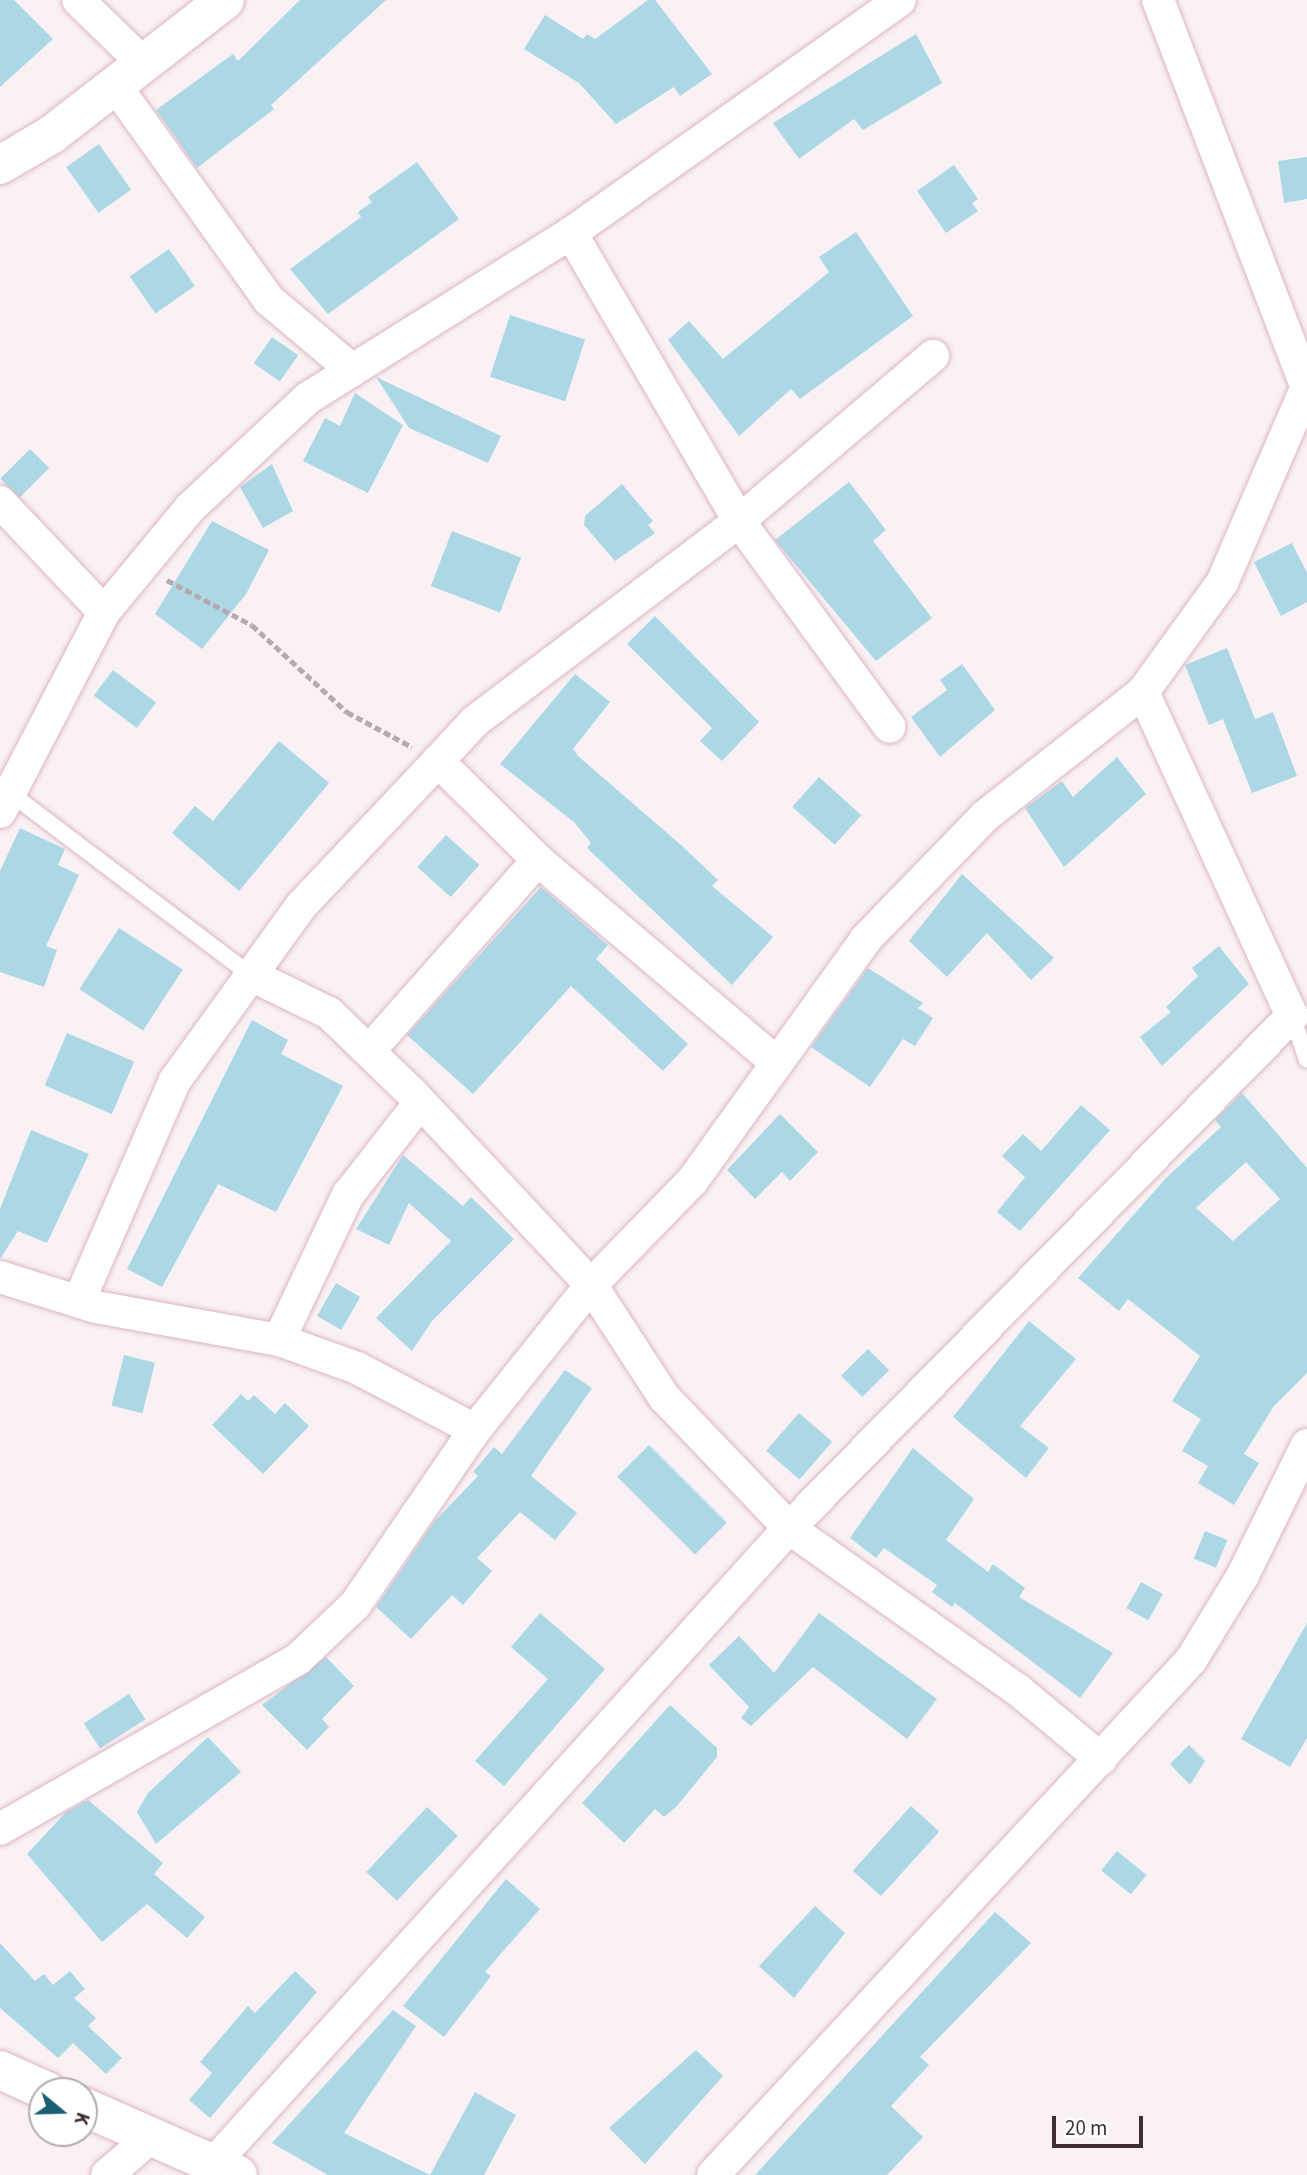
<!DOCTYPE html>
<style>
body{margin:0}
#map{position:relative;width:1307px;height:2175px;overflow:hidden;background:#f9f1f3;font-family:"Source Sans 3",sans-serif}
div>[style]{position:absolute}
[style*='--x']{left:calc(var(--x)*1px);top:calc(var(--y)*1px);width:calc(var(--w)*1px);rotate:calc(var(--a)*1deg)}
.building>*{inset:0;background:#acd8e6;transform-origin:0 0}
.path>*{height:4.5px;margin-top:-2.25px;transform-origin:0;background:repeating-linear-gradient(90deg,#b5aaad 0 7px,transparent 0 10.5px)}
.roads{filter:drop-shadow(0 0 2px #ddb4c2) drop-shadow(0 0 2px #ddb4c2)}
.lane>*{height:16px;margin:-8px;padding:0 8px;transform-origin:8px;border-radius:8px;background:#fff}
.street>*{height:32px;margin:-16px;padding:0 16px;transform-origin:16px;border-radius:16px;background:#fff}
.secondary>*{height:38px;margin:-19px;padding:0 19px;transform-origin:19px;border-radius:19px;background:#fff}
span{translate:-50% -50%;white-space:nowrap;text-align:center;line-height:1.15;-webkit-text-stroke:7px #fff;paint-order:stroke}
.north{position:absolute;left:28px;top:2077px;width:70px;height:70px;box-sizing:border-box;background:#fff;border:2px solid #b2acae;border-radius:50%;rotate:109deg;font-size:19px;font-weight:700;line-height:28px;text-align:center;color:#3f2f34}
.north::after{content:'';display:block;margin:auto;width:24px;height:32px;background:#1a6072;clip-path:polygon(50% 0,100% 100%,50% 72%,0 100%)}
.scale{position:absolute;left:1052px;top:2116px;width:91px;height:32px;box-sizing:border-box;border:4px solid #3f2f34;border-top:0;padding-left:9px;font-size:21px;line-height:24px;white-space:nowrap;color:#3f2f34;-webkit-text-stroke:5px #fff;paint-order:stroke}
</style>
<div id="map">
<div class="building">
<i style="clip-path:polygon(0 0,14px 0,53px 39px,0 87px)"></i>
<i style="clip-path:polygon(300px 0,386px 0,271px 105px,274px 109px,197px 168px,156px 110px,233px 54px,238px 61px)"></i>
<i style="clip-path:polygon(648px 0,655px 0,712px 74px,680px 96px,674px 87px,616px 124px,579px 83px,524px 49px,545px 15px,583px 39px,587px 34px,595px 39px)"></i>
<i style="clip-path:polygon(916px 34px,942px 83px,863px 130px,854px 119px,799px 159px,773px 123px)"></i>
<i style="left:99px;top:144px;width:56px;height:40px;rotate:55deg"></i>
<i style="clip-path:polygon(1307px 157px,1307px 199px,1284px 203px,1278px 161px)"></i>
<i style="clip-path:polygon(417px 162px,459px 219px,328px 314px,290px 269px,361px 217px,358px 212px,372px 202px,368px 197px)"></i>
<i style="clip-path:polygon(954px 165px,978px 199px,972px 203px,978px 211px,946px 233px,917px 191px)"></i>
<i style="clip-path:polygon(856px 232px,913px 316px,800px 399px,791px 389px,739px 436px,668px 340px,689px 321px,723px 359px,829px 272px,819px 257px)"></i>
<i style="left:169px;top:249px;width:45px;height:48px;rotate:55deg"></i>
<i style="left:510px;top:315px;width:79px;height:65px;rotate:18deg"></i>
<i style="left:272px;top:337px;width:32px;height:32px;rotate:35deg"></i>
<i style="clip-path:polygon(376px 377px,501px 436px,488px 463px,409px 428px)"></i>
<i style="clip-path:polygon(355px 393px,403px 425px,368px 493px,303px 461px,325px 418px,340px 426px)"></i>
<i style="left:30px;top:449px;width:27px;height:42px;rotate:45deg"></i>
<i style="clip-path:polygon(272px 464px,293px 511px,263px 528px,240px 487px)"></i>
<i style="clip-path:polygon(849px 482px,886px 530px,873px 541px,932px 618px,876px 661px,775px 540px)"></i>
<i style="clip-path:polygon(622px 484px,653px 521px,648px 525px,655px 533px,615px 561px,584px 525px,585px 516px)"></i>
<i style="clip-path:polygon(212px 521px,269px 550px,246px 594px,202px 649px,155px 614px)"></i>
<i style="left:452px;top:531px;width:74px;height:59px;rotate:21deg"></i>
<i style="clip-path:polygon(1292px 543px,1307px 573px,1307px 602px,1281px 616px,1254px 562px)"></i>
<i style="clip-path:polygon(655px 616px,759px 722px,722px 761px,700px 741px,712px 728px,627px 644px)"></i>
<i style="clip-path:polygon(1227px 648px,1255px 719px,1273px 712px,1297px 776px,1252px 793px,1223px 719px,1209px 725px,1185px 665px)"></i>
<i style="clip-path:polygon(962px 664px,995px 710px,940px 757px,911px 717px,947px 690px,940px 680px)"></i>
<i style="left:113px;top:670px;width:54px;height:32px;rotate:37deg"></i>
<i style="clip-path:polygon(575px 674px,610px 702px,573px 749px,578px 756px,681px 845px,718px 880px,712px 886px,773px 937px,732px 985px,587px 848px,591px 843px,575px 823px,500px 764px)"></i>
<i style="clip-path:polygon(279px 741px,329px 783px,239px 891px,172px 833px,195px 806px,213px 821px)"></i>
<i style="clip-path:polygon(1117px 757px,1146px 794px,1064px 867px,1025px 808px,1062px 781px,1073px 797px)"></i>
<i style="left:819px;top:777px;width:57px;height:40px;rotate:42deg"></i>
<i style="clip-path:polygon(20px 828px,65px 849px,58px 865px,79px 875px,46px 946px,57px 950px,44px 987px,0 972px,0 871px)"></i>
<i style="left:446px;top:835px;width:45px;height:43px;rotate:42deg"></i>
<i style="clip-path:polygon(962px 874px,1054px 958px,1031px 980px,987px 933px,947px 977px,909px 941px)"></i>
<i style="clip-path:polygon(541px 887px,608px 945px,596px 959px,688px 1044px,663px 1071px,571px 986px,473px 1094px,407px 1035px)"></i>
<i style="left:119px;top:928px;width:76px;height:73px;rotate:33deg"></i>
<i style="clip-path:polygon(1219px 946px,1249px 984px,1162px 1066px,1140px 1037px,1171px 1012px,1166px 1007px,1198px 976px,1192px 968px)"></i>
<i style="clip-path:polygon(868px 968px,923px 1003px,918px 1008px,933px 1018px,915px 1046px,903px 1039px,870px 1087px,811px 1047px)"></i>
<i style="clip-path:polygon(252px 1020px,288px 1040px,281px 1054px,343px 1086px,276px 1212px,218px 1184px,162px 1287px,127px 1269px)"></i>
<i style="left:67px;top:1033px;width:73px;height:57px;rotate:23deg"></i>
<i style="clip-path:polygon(evenodd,1242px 1093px,1307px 1168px,1307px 1373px,1274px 1406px,1244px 1454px,1259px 1463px,1234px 1505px,1198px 1483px,1208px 1466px,1182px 1451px,1201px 1419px,1172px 1401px,1200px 1356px,1128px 1299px,1119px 1311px,1078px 1278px,1166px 1178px,1221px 1127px,1215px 1120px,1242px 1093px,1246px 1162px,1280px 1199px,1233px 1241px,1196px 1208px,1246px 1162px)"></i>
<i style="clip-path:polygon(1081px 1105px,1110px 1130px,1020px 1231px,997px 1212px,1025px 1177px,1002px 1156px,1023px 1134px,1041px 1151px)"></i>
<i style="clip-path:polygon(780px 1114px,818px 1152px,790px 1181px,782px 1172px,755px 1199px,727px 1170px)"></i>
<i style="clip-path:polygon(31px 1130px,89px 1154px,47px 1243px,18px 1231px,0 1259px,0 1209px)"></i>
<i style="clip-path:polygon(403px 1155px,463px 1206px,471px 1197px,514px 1239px,432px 1321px,412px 1351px,376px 1318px,451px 1241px,409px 1203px,389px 1245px,356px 1229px)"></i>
<i style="left:336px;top:1283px;width:28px;height:38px;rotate:30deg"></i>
<i style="clip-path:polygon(1029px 1321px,1076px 1359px,1020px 1426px,1049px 1448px,1026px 1478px,953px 1417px)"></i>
<i style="left:868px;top:1349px;width:30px;height:38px;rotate:45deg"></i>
<i style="left:124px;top:1355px;width:32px;height:52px;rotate:14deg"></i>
<i style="clip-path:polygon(565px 1370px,592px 1388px,531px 1476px,577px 1513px,555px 1540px,520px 1512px,477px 1558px,492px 1571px,463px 1605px,452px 1595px,411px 1639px,376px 1607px,434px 1522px,478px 1476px,473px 1472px,494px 1447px,502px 1454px)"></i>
<i style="clip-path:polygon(241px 1394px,248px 1401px,254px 1395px,275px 1414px,285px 1403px,309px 1426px,263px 1474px,212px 1425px)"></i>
<i style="left:799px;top:1413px;width:44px;height:50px;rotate:41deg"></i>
<i style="left:649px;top:1445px;width:110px;height:45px;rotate:45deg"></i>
<i style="clip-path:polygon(913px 1448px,974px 1499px,946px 1540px,988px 1572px,993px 1564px,1025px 1588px,1019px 1597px,1113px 1653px,1080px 1698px,955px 1603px,952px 1607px,932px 1592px,937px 1585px,884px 1548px,876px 1558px,850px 1538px)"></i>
<i style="left:1205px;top:1531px;width:24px;height:30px;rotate:22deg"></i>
<i style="left:1141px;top:1582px;width:25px;height:30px;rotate:29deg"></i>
<i style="clip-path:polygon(540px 1613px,605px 1669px,504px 1786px,475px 1761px,548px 1679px,511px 1647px)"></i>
<i style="clip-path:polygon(819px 1613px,937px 1699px,907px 1739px,813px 1667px,751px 1726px,741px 1718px,749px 1707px,709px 1665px,739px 1636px,774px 1673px)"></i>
<i style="clip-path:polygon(1307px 1623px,1307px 1738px,1290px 1767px,1241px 1739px)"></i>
<i style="clip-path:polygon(326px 1657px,354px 1686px,322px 1719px,329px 1727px,307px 1750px,262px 1705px)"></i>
<i style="left:129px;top:1694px;width:30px;height:54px;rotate:57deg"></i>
<i style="clip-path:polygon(670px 1705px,717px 1748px,717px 1757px,676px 1807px,664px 1817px,655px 1809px,624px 1843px,582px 1803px)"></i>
<i style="clip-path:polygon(208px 1737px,241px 1772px,156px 1844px,137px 1812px,148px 1793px)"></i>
<i style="clip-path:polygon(1189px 1745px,1205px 1761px,1190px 1785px,1170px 1764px)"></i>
<i style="clip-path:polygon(88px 1800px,163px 1863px,154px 1874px,205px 1917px,187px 1938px,147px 1904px,102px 1942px,27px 1854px,66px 1812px)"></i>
<i style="left:911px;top:1806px;width:38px;height:87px;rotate:42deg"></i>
<i style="left:427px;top:1807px;width:42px;height:89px;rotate:43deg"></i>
<i style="left:1117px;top:1851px;width:38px;height:25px;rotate:39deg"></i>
<i style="clip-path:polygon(506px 1879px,540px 1909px,485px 1972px,491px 1976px,444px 2037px,403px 2006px)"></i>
<i style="clip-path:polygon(815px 1906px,845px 1933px,794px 1998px,759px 1966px)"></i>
<i style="clip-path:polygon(995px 1912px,1031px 1943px,920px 2057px,929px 2065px,891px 2106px,923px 2137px,887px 2175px,755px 2175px)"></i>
<i style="clip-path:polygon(0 1943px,35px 1981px,44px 1974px,53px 1985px,70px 1971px,85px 1989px,74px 1998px,96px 2018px,88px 2026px,122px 2058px,106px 2074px,73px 2043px,58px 2058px,0 2008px)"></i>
<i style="clip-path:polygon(295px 1971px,317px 1992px,210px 2118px,189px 2100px,212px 2073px,200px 2062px,248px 2006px,255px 2013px)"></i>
<i style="clip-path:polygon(393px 2010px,416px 2026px,344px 2133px,430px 2175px,328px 2175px,272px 2143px)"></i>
<i style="clip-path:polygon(696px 2050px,723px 2076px,645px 2164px,609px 2128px)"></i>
<i style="clip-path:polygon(475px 2092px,516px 2115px,484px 2175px,430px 2175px)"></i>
</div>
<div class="path">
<i style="--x:167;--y:580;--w:96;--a:27.9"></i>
<i style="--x:252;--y:625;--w:129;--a:42.5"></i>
<i style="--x:347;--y:712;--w:74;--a:28.3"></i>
</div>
<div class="roads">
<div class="lane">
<i style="--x:10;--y:793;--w:300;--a:37.1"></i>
<i style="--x:1292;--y:1016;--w:46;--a:71.2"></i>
</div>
<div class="street">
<i style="--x:78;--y:0;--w:91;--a:44.1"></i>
<i style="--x:1158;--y:0;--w:416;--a:69"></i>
<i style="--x:115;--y:85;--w:264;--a:54.4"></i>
<i style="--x:269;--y:300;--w:109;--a:40.1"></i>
<i style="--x:571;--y:233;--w:333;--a:59.7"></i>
<i style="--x:739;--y:521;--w:255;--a:53.8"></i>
<i style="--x:0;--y:502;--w:151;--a:46.6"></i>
<i style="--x:0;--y:812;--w:225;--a:-62.5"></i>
<i style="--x:104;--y:612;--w:135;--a:-50.4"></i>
<i style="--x:190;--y:508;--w:161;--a:-43"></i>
<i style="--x:308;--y:398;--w:310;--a:-32.1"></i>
<i style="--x:571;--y:233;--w:403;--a:-35.3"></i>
<i style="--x:249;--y:974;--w:89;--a:26"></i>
<i style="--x:329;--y:1013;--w:117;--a:44"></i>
<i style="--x:413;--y:1094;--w:261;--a:47"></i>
<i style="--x:591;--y:1285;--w:134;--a:56.9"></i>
<i style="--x:664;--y:1397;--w:181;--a:46.3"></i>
<i style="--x:789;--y:1528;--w:281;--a:35.3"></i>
<i style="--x:1018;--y:1690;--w:108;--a:39.7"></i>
<i style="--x:369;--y:1051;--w:255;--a:-48.5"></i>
<i style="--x:777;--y:1063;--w:314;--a:-139.7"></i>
<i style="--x:538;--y:860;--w:141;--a:-135.3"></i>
<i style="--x:438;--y:761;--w:54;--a:-47.2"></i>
<i style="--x:475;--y:721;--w:331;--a:-37.1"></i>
<i style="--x:739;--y:521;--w:255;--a:-40.4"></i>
<i style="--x:0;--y:1277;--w:101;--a:17.4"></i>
<i style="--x:96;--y:1307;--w:186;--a:10.2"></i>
<i style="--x:279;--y:1340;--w:83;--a:19.7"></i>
<i style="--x:357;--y:1368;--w:133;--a:27.7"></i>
<i style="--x:79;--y:1301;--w:239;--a:-66.5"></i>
<i style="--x:174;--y:1082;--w:217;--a:-54.2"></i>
<i style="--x:301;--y:906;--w:199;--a:-46.6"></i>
<i style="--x:279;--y:1340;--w:161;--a:-64.6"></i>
<i style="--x:348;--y:1195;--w:117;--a:-52"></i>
<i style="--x:0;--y:1829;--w:343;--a:-29.7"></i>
<i style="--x:298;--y:1659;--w:79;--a:-43.5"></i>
<i style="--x:355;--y:1605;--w:212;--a:-55.6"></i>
<i style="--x:475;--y:1430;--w:186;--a:-51.3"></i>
<i style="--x:591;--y:1285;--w:146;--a:-45.8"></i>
<i style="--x:693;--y:1180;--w:297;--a:-54.3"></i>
<i style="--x:866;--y:939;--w:171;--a:-45.9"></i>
<i style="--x:985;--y:816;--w:201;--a:-38.1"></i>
<i style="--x:1143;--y:692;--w:135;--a:-54.1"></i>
<i style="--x:1222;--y:583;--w:214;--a:-66.6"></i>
<i style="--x:213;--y:2164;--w:858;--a:-47.83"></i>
<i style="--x:789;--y:1528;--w:718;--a:-45.51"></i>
<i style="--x:1292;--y:1016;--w:357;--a:-114.7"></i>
<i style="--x:107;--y:2175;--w:58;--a:-40.8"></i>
<i style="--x:713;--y:2175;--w:703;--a:-47.13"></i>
<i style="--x:1191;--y:1660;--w:100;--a:-58.5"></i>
<i style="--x:1243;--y:1575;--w:145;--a:-63.8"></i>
</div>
<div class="secondary">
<i style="--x:0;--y:165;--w:59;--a:-30.5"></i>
<i style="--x:51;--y:135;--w:220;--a:-37.8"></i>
<i style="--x:0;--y:2070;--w:51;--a:24.1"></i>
<i style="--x:84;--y:2107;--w:168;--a:23.8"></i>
</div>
</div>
<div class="north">K</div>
<div class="scale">20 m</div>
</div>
